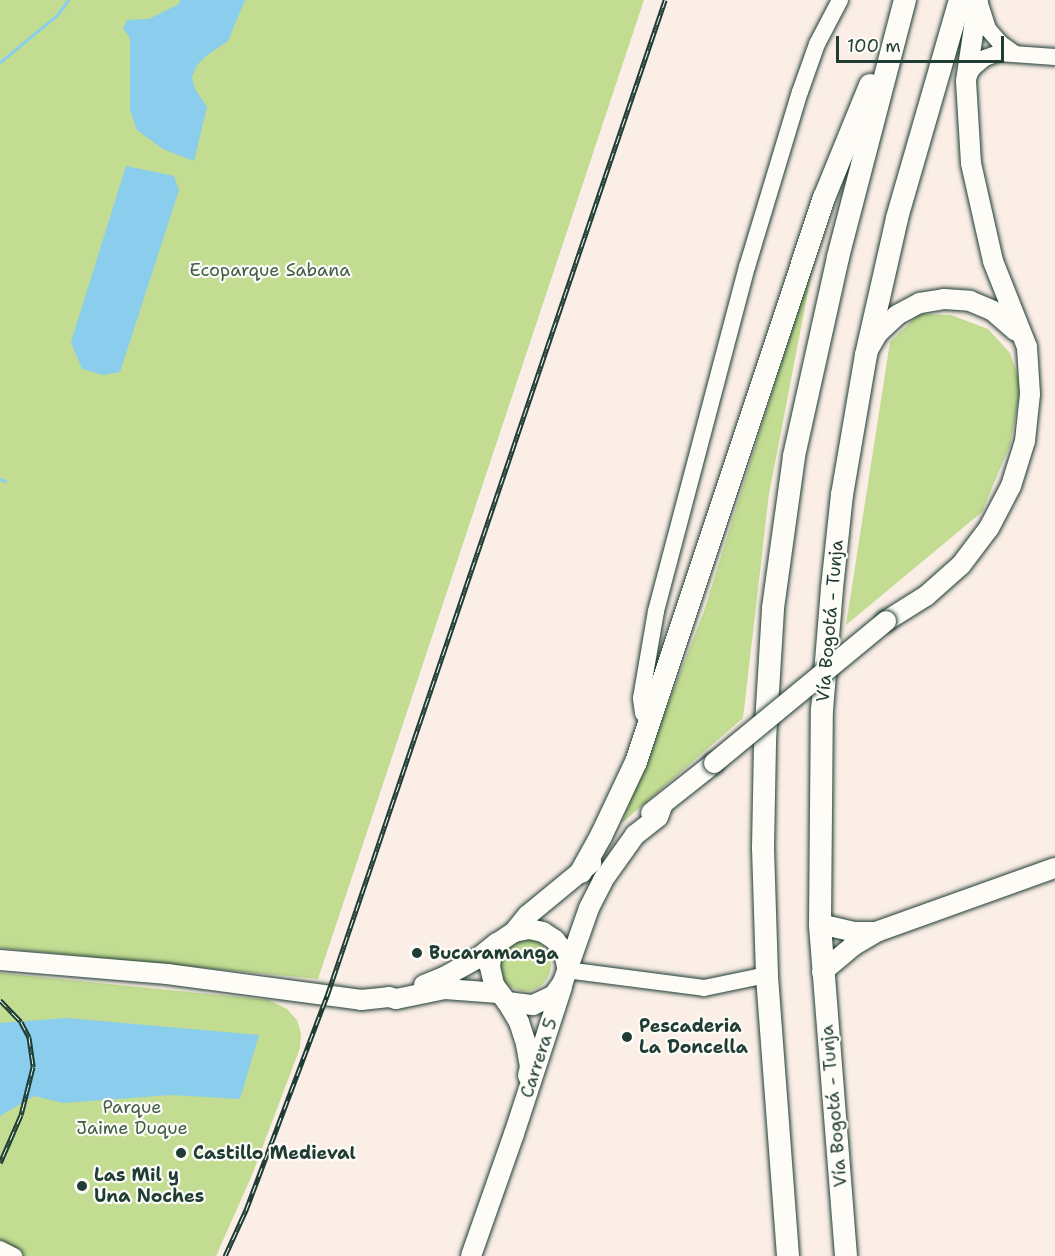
<!DOCTYPE html>
<meta charset="utf-8">
<style>
body{margin:0}
#map{position:relative;width:1055px;height:1256px;overflow:hidden;background:#faeee6;font-family:"Shantell Sans",sans-serif}
div>[style]{position:absolute}
[style*='--x']{left:calc(var(--x)*1px);top:calc(var(--y)*1px);width:calc(var(--w)*1px);rotate:calc(var(--a)*1deg)}
.green>*{inset:0;background:#c2dc92}
.round{border-radius:50%}
.water>*{inset:0;background:#8acdec}
.stream>*{height:3px;margin:-1.5px;padding:0 1.5px;transform-origin:1.5px;border-radius:1.5px;background:#8acdec}
.roads{filter:drop-shadow(0 0 2px #1f3d34) drop-shadow(0 0 2px #1f3d34)}
.minor>*{height:16px;margin:-8px;padding:0 8px;transform-origin:8px;border-radius:8px;background:#fdfcf7}
.major>*{height:20px;margin:-10px;padding:0 10px;transform-origin:10px;border-radius:10px;background:#fdfcf7}
.highway>*{height:22px;margin:-11px;padding:0 11px;transform-origin:11px;border-radius:11px;background:#fdfcf7}
.rail>*{height:5px;margin-top:-2.5px;transform-origin:0;background:repeating-linear-gradient(90deg,#fdfcf7 0 9px,#1f3d34 0 18px);box-sizing:border-box;border-block:2px solid #1f3d34}
.bridges{filter:drop-shadow(0 0 2px #1f3d34) drop-shadow(0 0 2px #1f3d34)}
.major-bridge>*{height:20px;margin:-10px;padding:0 10px;transform-origin:10px;border-radius:10px;background:#fdfcf7}
.dots>*{width:16px;height:16px;translate:-50% -50%;box-sizing:border-box;border:3px solid #fdfcf7;border-radius:50%}
span{translate:-50% -50%;white-space:nowrap;text-align:center;line-height:1.15;-webkit-text-stroke:4.5px #fdfcf7;paint-order:stroke}
.park-label{font-size:18px;color:#405d47}
.street-label{font-size:18px;color:#1f3d34}
.poi-label{font-size:18px;color:#1f3d34;font-weight:700}
.left{translate:0 -50%;text-align:left}
.scale{position:absolute;left:836px;top:36px;width:168px;height:27px;box-sizing:border-box;border:3px solid #1f3d34;border-top:0;padding-left:8px;font-size:18px;line-height:21px;white-space:nowrap;color:#1f3d34;-webkit-text-stroke:4px #fdfcf7;paint-order:stroke}
</style>
<div id="map">
<div class="green">
<i style="clip-path:polygon(0 0,644px 0,318px 979px,0 948px)"></i>
<i style="clip-path:polygon(815px 255px,769px 494px,743px 718px,622px 823px,704px 611px)"></i>
<i style="clip-path:polygon(919px 314px,951px 315px,988px 329px,1010px 353px,1021px 386px,1010px 445px,982px 512px,846px 625px,890px 342px)"></i>
<i class="round" style="left:499px;top:939px;width:52px;height:52px"></i>
<i style="clip-path:polygon(0 973px,269px 1000px,287px 1009px,297px 1020px,301px 1033px,300px 1048px,252px 1175px,216px 1256px,0 1256px)"></i>
</div>
<div class="water">
<i style="clip-path:polygon(180px 0,245px 0,228px 41px,206px 56px,197px 65px,192px 77px,195px 89px,207px 107px,194px 161px,163px 149px,137px 130px,130px 110px,130px 38px,123px 28px,127px 20px,149px 19px,179px 4px)"></i>
<i style="clip-path:polygon(126px 166px,174px 176px,179px 190px,120px 372px,103px 375px,82px 369px,71px 342px)"></i>
<i style="clip-path:polygon(67px 1018px,259px 1035px,240px 1099px,171px 1095px,63px 1103px,34px 1096px,0 1116px,0 1023px)"></i>
</div>
<div class="stream">
<i style="--x:0;--y:62;--w:74;--a:-39.5"></i>
<i style="--x:57;--y:15;--w:19;--a:-54"></i>
<i style="--x:0;--y:479;--w:5;--a:22"></i>
</div>
<div class="roads">
<div class="minor">
<i style="--x:979;--y:1;--w:29;--a:72"></i>
<i style="--x:988;--y:29;--w:18;--a:49"></i>
<i style="--x:1000;--y:43;--w:17;--a:36"></i>
<i style="--x:966;--y:80;--w:14;--a:-60"></i>
<i style="--x:973;--y:68;--w:16;--a:-40"></i>
<i style="--x:985;--y:58;--w:15;--a:-20"></i>
<i style="--x:999;--y:53;--w:56;--a:4.1"></i>
<i style="--x:650;--y:723;--w:12;--a:-125"></i>
<i style="--x:643;--y:713;--w:15;--a:-98"></i>
<i style="--x:641;--y:698;--w:88;--a:-80.2"></i>
<i style="--x:656;--y:611;--w:356;--a:-75.2"></i>
<i style="--x:747;--y:267;--w:183;--a:-73.2"></i>
<i style="--x:800;--y:92;--w:51;--a:-70.5"></i>
<i style="--x:817;--y:44;--w:50;--a:-62.4"></i>
<i style="--x:566;--y:970;--w:139;--a:7.4"></i>
<i style="--x:704;--y:988;--w:64;--a:-11.7"></i>
<i style="--x:0;--y:1249;--w:16;--a:27"></i>
</div>
<div class="major">
<i style="--x:868;--y:350;--w:20;--a:-60"></i>
<i style="--x:878;--y:333;--w:26;--a:-43"></i>
<i style="--x:897;--y:315;--w:26;--a:-28"></i>
<i style="--x:920;--y:303;--w:24;--a:-9"></i>
<i style="--x:944;--y:299;--w:26;--a:4"></i>
<i style="--x:970;--y:301;--w:25;--a:23"></i>
<i style="--x:993;--y:311;--w:30;--a:41"></i>
<i style="--x:886;--y:621;--w:47;--a:-32"></i>
<i style="--x:926;--y:596;--w:47;--a:-41.5"></i>
<i style="--x:961;--y:565;--w:46;--a:-52.9"></i>
<i style="--x:989;--y:528;--w:47;--a:-62.4"></i>
<i style="--x:1011;--y:486;--w:47;--a:-72.7"></i>
<i style="--x:1025;--y:441;--w:47;--a:-83.9"></i>
<i style="--x:1030;--y:394;--w:47;--a:-93.7"></i>
<i style="--x:1027;--y:347;--w:92;--a:-111.6"></i>
<i style="--x:993;--y:261;--w:100;--a:-102.7"></i>
<i style="--x:971;--y:163;--w:82;--a:-93.5"></i>
<i style="--x:966;--y:81;--w:82;--a:-81.6"></i>
<i style="--x:651;--y:813;--w:80;--a:-38.4"></i>
<i style="--x:820;--y:924;--w:35;--a:13"></i>
<i style="--x:854;--y:932;--w:22;--a:0"></i>
<i style="--x:514;--y:932;--w:22;--a:-51"></i>
<i style="--x:528;--y:915;--w:82;--a:-39.5"></i>
<i style="--x:0;--y:960;--w:168;--a:4.8"></i>
<i style="--x:167;--y:974;--w:196;--a:7.6"></i>
<i style="--x:361;--y:1000;--w:28;--a:-6"></i>
<i style="--x:389;--y:997;--w:7;--a:16"></i>
<i style="--x:396;--y:999;--w:50;--a:-11.5"></i>
<i style="--x:445;--y:989;--w:54;--a:4.2"></i>
<i style="--x:567;--y:967;--w:15;--a:-101"></i>
<i style="--x:564;--y:952;--w:15;--a:-127"></i>
<i style="--x:555;--y:940;--w:14;--a:-146"></i>
<i style="--x:543;--y:932;--w:14;--a:-168"></i>
<i style="--x:529;--y:929;--w:15;--a:169"></i>
<i style="--x:514;--y:932;--w:18;--a:146"></i>
<i style="--x:499;--y:942;--w:18;--a:117"></i>
<i style="--x:491;--y:958;--w:9;--a:96"></i>
<i style="--x:490;--y:967;--w:18;--a:77"></i>
<i style="--x:494;--y:985;--w:21;--a:53"></i>
<i style="--x:507;--y:1002;--w:26;--a:7"></i>
<i style="--x:533;--y:1005;--w:23;--a:-25"></i>
<i style="--x:554;--y:995;--w:16;--a:-55"></i>
<i style="--x:563;--y:982;--w:78;--a:-70.6"></i>
<i style="--x:589;--y:908;--w:31;--a:-63"></i>
<i style="--x:603;--y:880;--w:55;--a:-54.6"></i>
<i style="--x:635;--y:835;--w:29;--a:-38"></i>
<i style="--x:658;--y:817;--w:12;--a:-70"></i>
<i style="--x:822;--y:972;--w:40;--a:-40"></i>
<i style="--x:853;--y:946;--w:27;--a:-31"></i>
<i style="--x:876;--y:932;--w:190;--a:-19.7"></i>
<i style="--x:424;--y:985;--w:22;--a:-22"></i>
<i style="--x:444;--y:977;--w:38;--a:-29"></i>
<i style="--x:477;--y:959;--w:26;--a:-39"></i>
<i style="--x:507;--y:1002;--w:23;--a:59"></i>
<i style="--x:519;--y:1022;--w:23;--a:72"></i>
<i style="--x:526;--y:1044;--w:23;--a:80"></i>
<i style="--x:530;--y:1067;--w:9;--a:103"></i>
<i style="--x:471;--y:1256;--w:129;--a:-70.6"></i>
<i style="--x:514;--y:1134;--w:155;--a:-71.9"></i>
</div>
<div class="highway">
<i style="--x:581;--y:872;--w:41;--a:-60.9"></i>
<i style="--x:601;--y:836;--w:82;--a:-64.7"></i>
<i style="--x:636;--y:762;--w:595;--a:-71.57"></i>
<i style="--x:824;--y:198;--w:122;--a:-67.8"></i>
<i style="--x:788;--y:1256;--w:282;--a:-94.3"></i>
<i style="--x:767;--y:975;--w:127;--a:-91.8"></i>
<i style="--x:763;--y:848;--w:108;--a:-88.9"></i>
<i style="--x:765;--y:740;--w:132;--a:-86.5"></i>
<i style="--x:773;--y:608;--w:153;--a:-82.1"></i>
<i style="--x:794;--y:456;--w:204;--a:-77.5"></i>
<i style="--x:838;--y:257;--w:266;--a:-75.4"></i>
<i style="--x:846;--y:1256;--w:333;--a:-94.5"></i>
<i style="--x:820;--y:924;--w:214;--a:-89.5"></i>
<i style="--x:822;--y:710;--w:122;--a:-85.3"></i>
<i style="--x:832;--y:588;--w:94;--a:-83.9"></i>
<i style="--x:842;--y:495;--w:142;--a:-80.3"></i>
<i style="--x:866;--y:355;--w:140;--a:-77.2"></i>
<i style="--x:897;--y:218;--w:227;--a:-73.9"></i>
</div>
</div>
<div class="rail">
<i style="--x:0;--y:1000;--w:30;--a:46"></i>
<i style="--x:21;--y:1022;--w:17;--a:62"></i>
<i style="--x:29;--y:1037;--w:30;--a:82"></i>
<i style="--x:33;--y:1067;--w:49;--a:104"></i>
<i style="--x:21;--y:1115;--w:52;--a:113.6"></i>
<i style="--x:225;--y:1256;--w:51;--a:-65.5"></i>
<i style="--x:246;--y:1210;--w:229;--a:-69.3"></i>
<i style="--x:327;--y:996;--w:1052;--a:-71.25"></i>
</div>
<div class="bridges">
<div class="major-bridge">
<i style="--x:714;--y:763;--w:223;--a:-39.5"></i>
</div>
</div>
<div class="dots">
<i style="left:417px;top:953px;background:#1f3d34"></i>
<i style="left:627px;top:1037px;background:#1f3d34"></i>
<i style="left:181px;top:1153px;background:#1f3d34"></i>
<i style="left:82px;top:1186px;background:#1f3d34"></i>
</div>
<div class="park-label">
<span style="left:270px;top:270px">Ecoparque Sabana</span>
<span style="left:132px;top:1118px">Parque<br>Jaime Duque</span>
</div>
<div class="street-label">
<span style="left:830px;top:621px;rotate:-85deg">Vía Bogotá - Tunja</span>
<span style="left:539px;top:1058px;rotate:-72deg">Carrera 5</span>
<span style="left:834px;top:1106px;rotate:-95deg">Vía Bogotá - Tunja</span>
</div>
<div class="poi-label">
<span class="left" style="left:429px;top:953px">Bucaramanga</span>
<span class="left" style="left:639px;top:1037px">Pescaderia<br>La Doncella</span>
<span class="left" style="left:193px;top:1153px">Castillo Medieval</span>
<span class="left" style="left:94px;top:1186px">Las Mil y<br>Una Noches</span>
</div>
<div class="scale">100 m</div>
</div>
